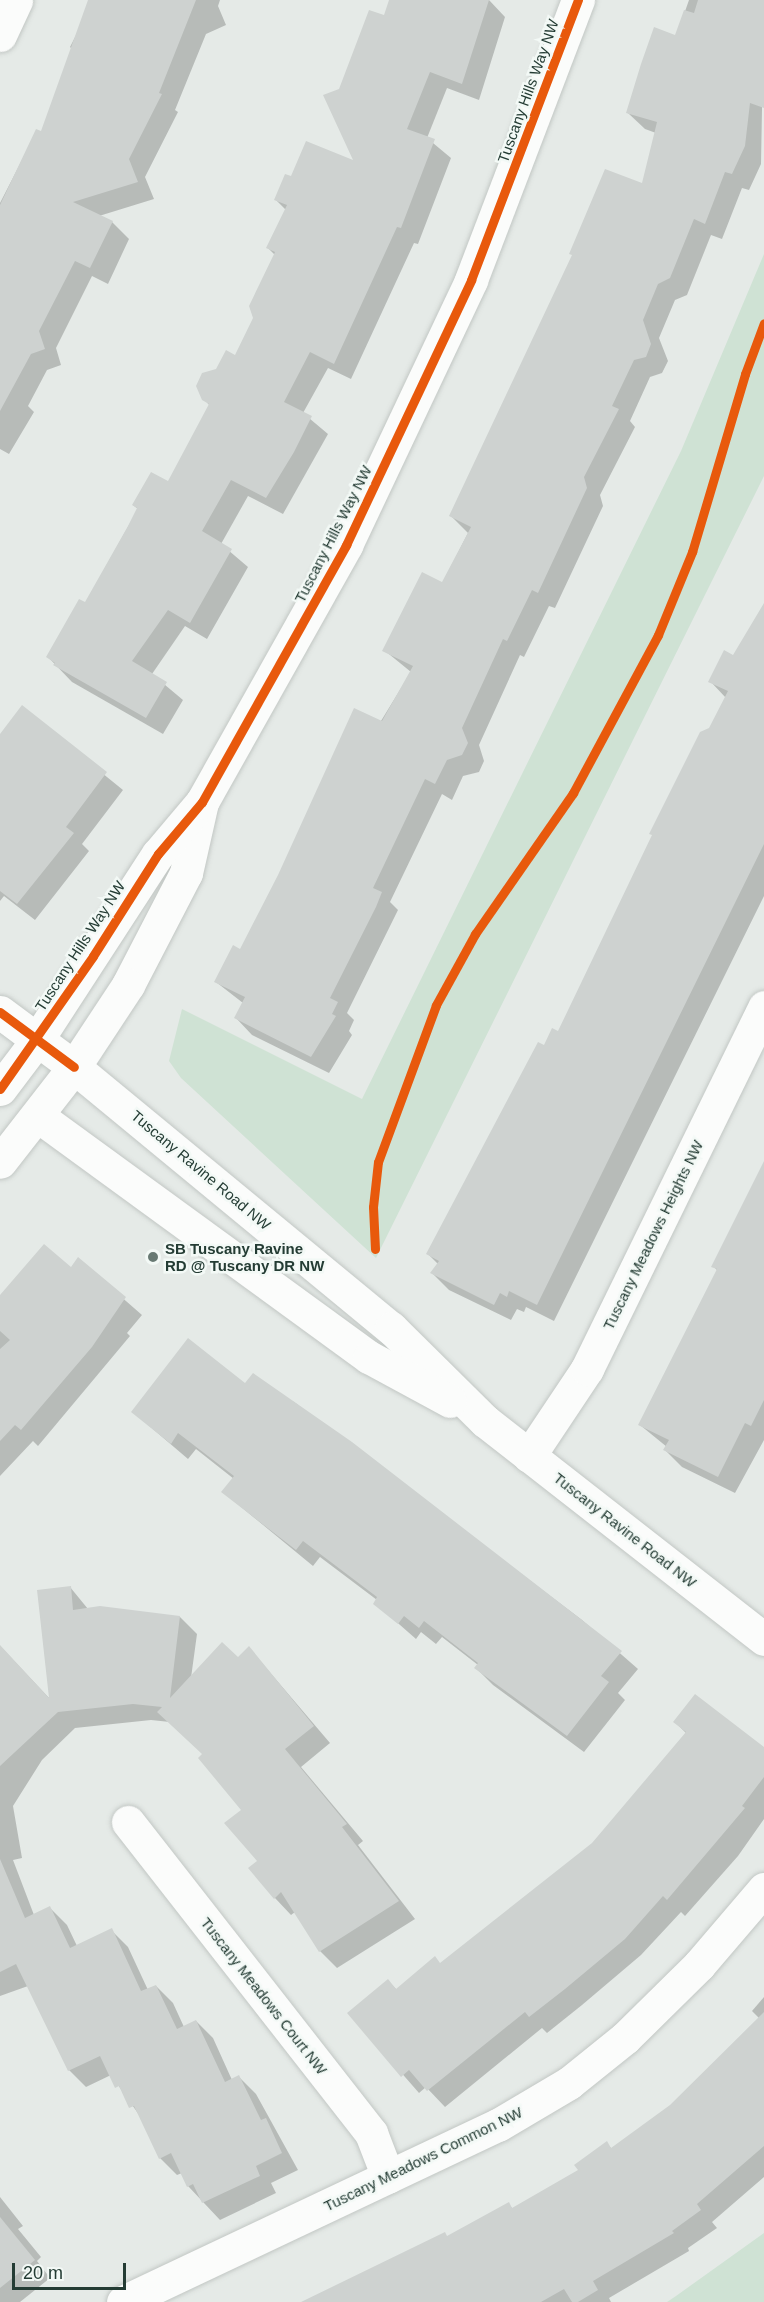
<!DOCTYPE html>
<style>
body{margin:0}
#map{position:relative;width:764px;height:2302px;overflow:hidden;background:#e5eae7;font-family:Arial,sans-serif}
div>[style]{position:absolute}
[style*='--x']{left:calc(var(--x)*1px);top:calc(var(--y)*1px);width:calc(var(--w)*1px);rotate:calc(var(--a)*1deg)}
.green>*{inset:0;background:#cfe2d4}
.shadow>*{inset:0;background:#0003}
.building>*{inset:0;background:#ced2d0}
.roads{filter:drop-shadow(0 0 2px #c2c7c4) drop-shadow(0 0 2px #c2c7c4)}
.street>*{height:33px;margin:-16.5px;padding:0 16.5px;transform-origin:16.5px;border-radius:16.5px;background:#fbfcfb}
.secondary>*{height:33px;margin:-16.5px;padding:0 16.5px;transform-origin:16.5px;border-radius:16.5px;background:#fbfcfb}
.cycleway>*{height:9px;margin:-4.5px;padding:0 4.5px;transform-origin:4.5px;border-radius:4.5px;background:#e8590c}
.dots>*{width:16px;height:16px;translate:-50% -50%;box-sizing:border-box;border:3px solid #f3f9f6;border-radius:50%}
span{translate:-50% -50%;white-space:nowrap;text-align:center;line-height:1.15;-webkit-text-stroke:5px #f3f9f6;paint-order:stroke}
.street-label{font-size:15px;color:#243c34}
.poi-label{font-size:15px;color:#243c34;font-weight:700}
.left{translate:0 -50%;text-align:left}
.scale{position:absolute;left:12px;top:2263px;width:114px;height:27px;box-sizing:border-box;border:3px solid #243c34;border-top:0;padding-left:8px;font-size:18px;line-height:21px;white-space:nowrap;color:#243c34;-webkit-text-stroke:4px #f3f9f6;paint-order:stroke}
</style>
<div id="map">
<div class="green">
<i style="clip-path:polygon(764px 254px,764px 476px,376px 1258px,181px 1078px,169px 1061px,182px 1009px,362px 1099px,681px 451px)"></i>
<i style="clip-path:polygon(764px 2233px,764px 2302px,667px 2302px,676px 2296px)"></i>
</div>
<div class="shadow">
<i style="clip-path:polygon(94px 0,220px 0,218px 6px,226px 25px,206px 34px,175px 110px,178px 112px,145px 177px,154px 199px,99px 216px,112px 222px,129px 239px,108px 284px,92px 276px,56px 348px,61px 365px,47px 370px,28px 406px,34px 412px,9px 454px,0 449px,0 203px,37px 131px,42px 133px,74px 51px,70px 47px)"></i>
<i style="clip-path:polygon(391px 0,489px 0,505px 17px,479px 100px,447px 88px,427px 138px,451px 158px,418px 244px,414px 243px,351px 379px,328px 368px,303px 413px,328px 434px,283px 514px,248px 496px,221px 544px,248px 567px,207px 639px,185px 626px,152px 674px,183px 700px,163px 734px,72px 682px,48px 657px,85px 604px,138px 509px,133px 505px,168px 484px,210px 406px,204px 399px,217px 370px,236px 357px,254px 318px,275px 255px,268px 248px,286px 210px,276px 200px,292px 178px,356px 163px,340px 90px,385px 17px)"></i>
<i style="clip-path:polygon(689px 0,764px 0,761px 164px,749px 190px,742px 188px,722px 239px,711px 235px,687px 295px,675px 300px,659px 338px,668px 361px,662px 373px,650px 377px,630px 421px,635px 427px,600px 495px,603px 506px,555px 608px,549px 606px,524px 657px,520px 655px,479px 745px,484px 761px,479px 772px,463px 776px,452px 800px,442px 794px,390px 902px,398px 910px,347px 1013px,354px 1020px,349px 1031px,352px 1035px,329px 1073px,252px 1035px,236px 1018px,243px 1003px,216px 982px,240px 951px,411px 672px,384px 650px,442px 584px,468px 533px,451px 516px,643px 185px,656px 133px,645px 129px,628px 113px,676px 37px)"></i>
<i style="clip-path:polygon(764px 611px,764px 896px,554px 1321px,526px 1307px,524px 1312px,517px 1309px,511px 1320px,449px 1290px,432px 1273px,438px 1264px,428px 1254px,545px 1047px,558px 1033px,726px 698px,710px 681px,734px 657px)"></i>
<i style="clip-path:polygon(22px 708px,123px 790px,82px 844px,89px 851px,35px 920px,4px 896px,0 901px,0 736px)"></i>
<i style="clip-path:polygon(764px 1164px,764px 1440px,735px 1493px,682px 1467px,665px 1450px,667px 1447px,640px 1425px,718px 1271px,713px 1266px)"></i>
<i style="clip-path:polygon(79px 1260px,142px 1315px,127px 1333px,130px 1336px,38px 1446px,33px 1441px,0 1476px,0 1296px,71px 1269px)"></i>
<i style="clip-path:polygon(246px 1385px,294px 1402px,582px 1620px,638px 1669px,618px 1693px,625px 1700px,584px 1752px,493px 1685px,476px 1668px,478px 1665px,442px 1637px,436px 1644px,421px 1632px,416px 1639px,375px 1603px,377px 1600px,320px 1557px,313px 1566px,223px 1492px,234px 1479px,196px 1449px,188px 1459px,133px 1412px)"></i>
<i style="clip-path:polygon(70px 1587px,88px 1609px,180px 1617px,197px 1634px,191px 1678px,238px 1659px,249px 1648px,330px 1743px,301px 1767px,363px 1841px,358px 1845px,415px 1919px,337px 1968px,320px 1951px,295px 1912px,291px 1915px,275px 1898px,243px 1810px,204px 1755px,170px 1722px,151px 1720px,75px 1728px,42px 1760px,13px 1806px,22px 1858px,13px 1860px,34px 1915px,50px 1908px,67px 1925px,77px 1946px,111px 1930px,128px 1947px,148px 1990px,156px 1986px,173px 2003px,184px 2027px,196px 2021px,213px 2038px,232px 2080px,239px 2077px,256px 2094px,298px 2170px,271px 2183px,276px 2193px,220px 2220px,188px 2186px,182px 2173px,177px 2175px,160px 2158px,142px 2119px,111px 2075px,86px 2087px,69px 2070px,28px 1986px,0 1996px,0 1646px,51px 1700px)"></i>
<i style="clip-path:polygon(675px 1722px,764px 1750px,764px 1819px,738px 1856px,685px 1916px,681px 1912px,641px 1955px,582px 2005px,547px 2033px,542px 2028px,445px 2107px,426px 2087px,419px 2093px,350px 2014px,388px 1981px,397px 1990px,441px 1964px,593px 1844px,687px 1734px)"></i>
<i style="clip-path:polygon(764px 1997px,764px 2177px,712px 2222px,717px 2228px,688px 2248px,689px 2251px,609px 2298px,611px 2302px,308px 2302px,447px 2238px,508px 2204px,513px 2209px,580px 2171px,606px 2143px,612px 2149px,671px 2107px,759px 2018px,752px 2011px)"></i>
<i style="clip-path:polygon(0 2197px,23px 2226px,18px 2229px,41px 2257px,37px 2261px,50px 2278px,20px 2302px,0 2302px)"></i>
</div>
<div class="building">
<i style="clip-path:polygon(88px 0,196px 0,159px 93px,162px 94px,129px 159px,138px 182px,73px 202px,113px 221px,90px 268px,75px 261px,39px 331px,45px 349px,31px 354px,0 411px,0 205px,36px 129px,41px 131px)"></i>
<i style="clip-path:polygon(389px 0,489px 0,462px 84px,430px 72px,407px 129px,435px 139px,401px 228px,397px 227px,334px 364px,310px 352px,284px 402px,312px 416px,294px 452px,266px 498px,231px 480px,202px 531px,232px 549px,190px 623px,168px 610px,132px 661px,167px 682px,146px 718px,53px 665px,55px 663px,46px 657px,79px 599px,85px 602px,128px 526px,137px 508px,132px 505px,151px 472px,168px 481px,209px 404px,202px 400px,196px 386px,202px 373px,216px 369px,226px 350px,235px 355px,253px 318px,249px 306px,275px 252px,266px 248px,287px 205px,274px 200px,285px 174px,291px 176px,306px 141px,353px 160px,323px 95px,339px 89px,369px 10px,384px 15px)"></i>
<i style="clip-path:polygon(698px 0,764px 0,764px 108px,750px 103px,745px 146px,732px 174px,725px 172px,705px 224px,694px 219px,670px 278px,658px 284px,643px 320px,651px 344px,646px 357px,634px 360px,612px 406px,619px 409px,584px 477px,587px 488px,538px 593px,532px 590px,507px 641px,503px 639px,462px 728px,468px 743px,462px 755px,447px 760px,435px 784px,425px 779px,373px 888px,382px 892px,376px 907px,330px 998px,338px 1002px,332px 1014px,336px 1016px,311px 1057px,234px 1018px,245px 997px,214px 982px,233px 945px,240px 949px,278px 875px,354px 708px,382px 721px,413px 666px,382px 651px,422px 572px,442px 582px,471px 527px,449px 516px,572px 255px,569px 254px,605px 169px,642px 183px,657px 122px,626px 113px,641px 64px,654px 27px,675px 35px,684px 10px,694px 13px)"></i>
<i style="clip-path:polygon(764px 603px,764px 844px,537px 1305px,509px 1291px,507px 1297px,500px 1293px,494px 1305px,430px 1273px,439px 1261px,426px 1254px,538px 1042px,544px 1045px,552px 1028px,558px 1031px,652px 835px,649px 834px,700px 732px,709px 728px,728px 691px,708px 682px,724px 650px,733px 655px)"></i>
<i style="clip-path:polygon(22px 705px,107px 772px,66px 827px,74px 833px,17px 904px,0 891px,0 734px)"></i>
<i style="clip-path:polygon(764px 1161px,764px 1400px,751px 1426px,745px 1423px,718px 1477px,663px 1450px,669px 1440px,638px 1425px,717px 1269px,711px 1267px)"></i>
<i style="clip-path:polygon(44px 1244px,71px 1267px,78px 1257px,126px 1297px,92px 1347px,21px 1430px,15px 1425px,0 1441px,0 1349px,10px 1340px,0 1331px,0 1295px)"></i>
<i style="clip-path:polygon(188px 1338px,245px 1383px,253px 1373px,352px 1442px,622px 1651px,601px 1676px,609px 1682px,567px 1736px,474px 1668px,478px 1663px,424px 1621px,419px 1628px,404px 1616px,398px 1624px,373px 1604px,377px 1597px,303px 1541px,296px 1550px,221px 1492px,234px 1476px,178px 1433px,171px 1444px,131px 1412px)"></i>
<i style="clip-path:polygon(71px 1586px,73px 1610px,100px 1606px,180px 1616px,170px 1698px,222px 1642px,238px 1657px,249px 1646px,314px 1726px,285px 1749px,347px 1824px,342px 1827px,399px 1901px,319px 1952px,281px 1892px,274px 1899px,248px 1868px,257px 1861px,224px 1823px,241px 1810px,198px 1758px,202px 1754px,157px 1712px,162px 1707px,133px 1704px,58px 1712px,0 1766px,0 1645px,49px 1698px,37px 1590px)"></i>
<i style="clip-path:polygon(695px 1694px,764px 1747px,764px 1777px,742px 1806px,745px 1808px,667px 1900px,663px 1896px,625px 1939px,565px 1989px,529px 2017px,525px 2012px,427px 2091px,409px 2070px,401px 2077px,347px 2013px,388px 1979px,396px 1989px,435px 1956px,440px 1963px,592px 1843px,686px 1732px,673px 1722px)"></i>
<i style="clip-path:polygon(0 1859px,25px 1918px,50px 1906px,70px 1948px,112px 1928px,141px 1991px,156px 1985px,177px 2029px,196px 2020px,225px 2082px,239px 2075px,261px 2120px,266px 2118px,282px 2153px,256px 2166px,260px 2176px,202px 2203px,193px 2184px,187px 2187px,171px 2153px,159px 2159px,134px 2106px,129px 2108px,119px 2086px,115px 2088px,100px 2056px,68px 2071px,16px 1964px,0 1972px)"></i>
<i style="clip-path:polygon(764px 2012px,764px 2146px,697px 2204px,701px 2210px,672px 2231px,674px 2233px,593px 2281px,598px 2290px,578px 2302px,572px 2302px,564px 2289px,541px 2302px,301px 2302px,445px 2232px,447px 2236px,509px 2202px,512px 2208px,578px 2170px,574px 2165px,607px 2141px,611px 2148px,670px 2105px)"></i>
<i style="clip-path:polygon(0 2217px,35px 2260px,0 2288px)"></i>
</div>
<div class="roads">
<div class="street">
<i style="--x:0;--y:35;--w:38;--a:-65"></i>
<i style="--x:202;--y:802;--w:73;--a:102.7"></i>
<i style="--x:186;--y:873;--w:126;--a:117.4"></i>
<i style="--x:128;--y:985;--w:98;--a:123.4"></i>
<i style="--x:74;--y:1067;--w:411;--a:39.5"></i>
<i style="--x:391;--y:1328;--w:132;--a:44.7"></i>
<i style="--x:485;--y:1421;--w:354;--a:38"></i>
<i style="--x:37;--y:1040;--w:222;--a:-57"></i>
<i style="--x:158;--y:854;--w:68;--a:-49.8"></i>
<i style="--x:202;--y:802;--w:295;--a:-60.7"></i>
<i style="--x:346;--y:545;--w:293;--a:-64.7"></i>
<i style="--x:471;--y:280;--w:300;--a:-69.1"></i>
<i style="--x:38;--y:1116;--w:409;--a:36.1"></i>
<i style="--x:369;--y:1357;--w:92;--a:28.5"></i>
<i style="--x:529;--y:1456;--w:105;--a:-56.3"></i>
<i style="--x:587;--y:1369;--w:403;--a:-63.9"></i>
<i style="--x:128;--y:1822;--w:395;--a:52"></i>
<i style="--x:371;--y:2133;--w:47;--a:68.9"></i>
<i style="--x:123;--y:2302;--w:415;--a:-25.3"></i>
<i style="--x:498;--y:2125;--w:82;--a:-30.6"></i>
<i style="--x:569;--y:2083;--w:72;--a:-38.8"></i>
<i style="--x:625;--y:2038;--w:104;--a:-44.6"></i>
<i style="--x:699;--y:1965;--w:100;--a:-49.5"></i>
</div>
<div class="secondary">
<i style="--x:0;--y:1012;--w:92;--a:36.6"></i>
<i style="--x:74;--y:1067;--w:120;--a:127.9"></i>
<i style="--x:0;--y:1089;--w:61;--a:-52.9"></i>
</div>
</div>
<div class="cycleway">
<i style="--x:0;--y:1012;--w:92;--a:36.6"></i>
<i style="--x:0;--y:1089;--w:162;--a:-55"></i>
<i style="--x:93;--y:956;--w:121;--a:-57.5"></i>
<i style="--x:158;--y:854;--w:68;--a:-49.8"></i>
<i style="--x:202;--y:802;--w:295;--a:-60.7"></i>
<i style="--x:346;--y:545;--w:293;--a:-64.7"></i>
<i style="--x:471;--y:280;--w:300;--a:-69.1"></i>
<i style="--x:375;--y:1249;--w:42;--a:-92.7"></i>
<i style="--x:373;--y:1207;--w:45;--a:-83.7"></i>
<i style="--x:378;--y:1162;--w:167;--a:-69.7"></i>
<i style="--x:436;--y:1005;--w:81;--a:-61.2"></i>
<i style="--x:475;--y:934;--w:172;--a:-55.2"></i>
<i style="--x:573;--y:793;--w:179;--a:-61.7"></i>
<i style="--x:658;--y:635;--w:90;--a:-67.7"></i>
<i style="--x:692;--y:552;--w:186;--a:-73.4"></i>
<i style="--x:745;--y:374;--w:54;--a:-69.6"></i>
</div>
<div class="dots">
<i style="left:153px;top:1257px;background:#687973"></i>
</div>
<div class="street-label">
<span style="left:528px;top:91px;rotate:-70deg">Tuscany Hills Way NW</span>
<span style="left:333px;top:534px;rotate:-63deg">Tuscany Hills Way NW</span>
<span style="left:80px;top:946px;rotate:-57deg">Tuscany Hills Way NW</span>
<span style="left:201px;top:1170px;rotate:40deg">Tuscany Ravine Road NW</span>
<span style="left:653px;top:1235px;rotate:-64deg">Tuscany Meadows Heights NW</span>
<span style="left:625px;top:1530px;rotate:38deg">Tuscany Ravine Road NW</span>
<span style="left:264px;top:1996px;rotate:52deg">Tuscany Meadows Court NW</span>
<span style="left:423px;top:2159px;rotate:-26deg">Tuscany Meadows Common NW</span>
</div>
<div class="poi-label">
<span class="left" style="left:165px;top:1257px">SB Tuscany Ravine<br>RD @ Tuscany DR NW</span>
</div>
<div class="scale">20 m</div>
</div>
